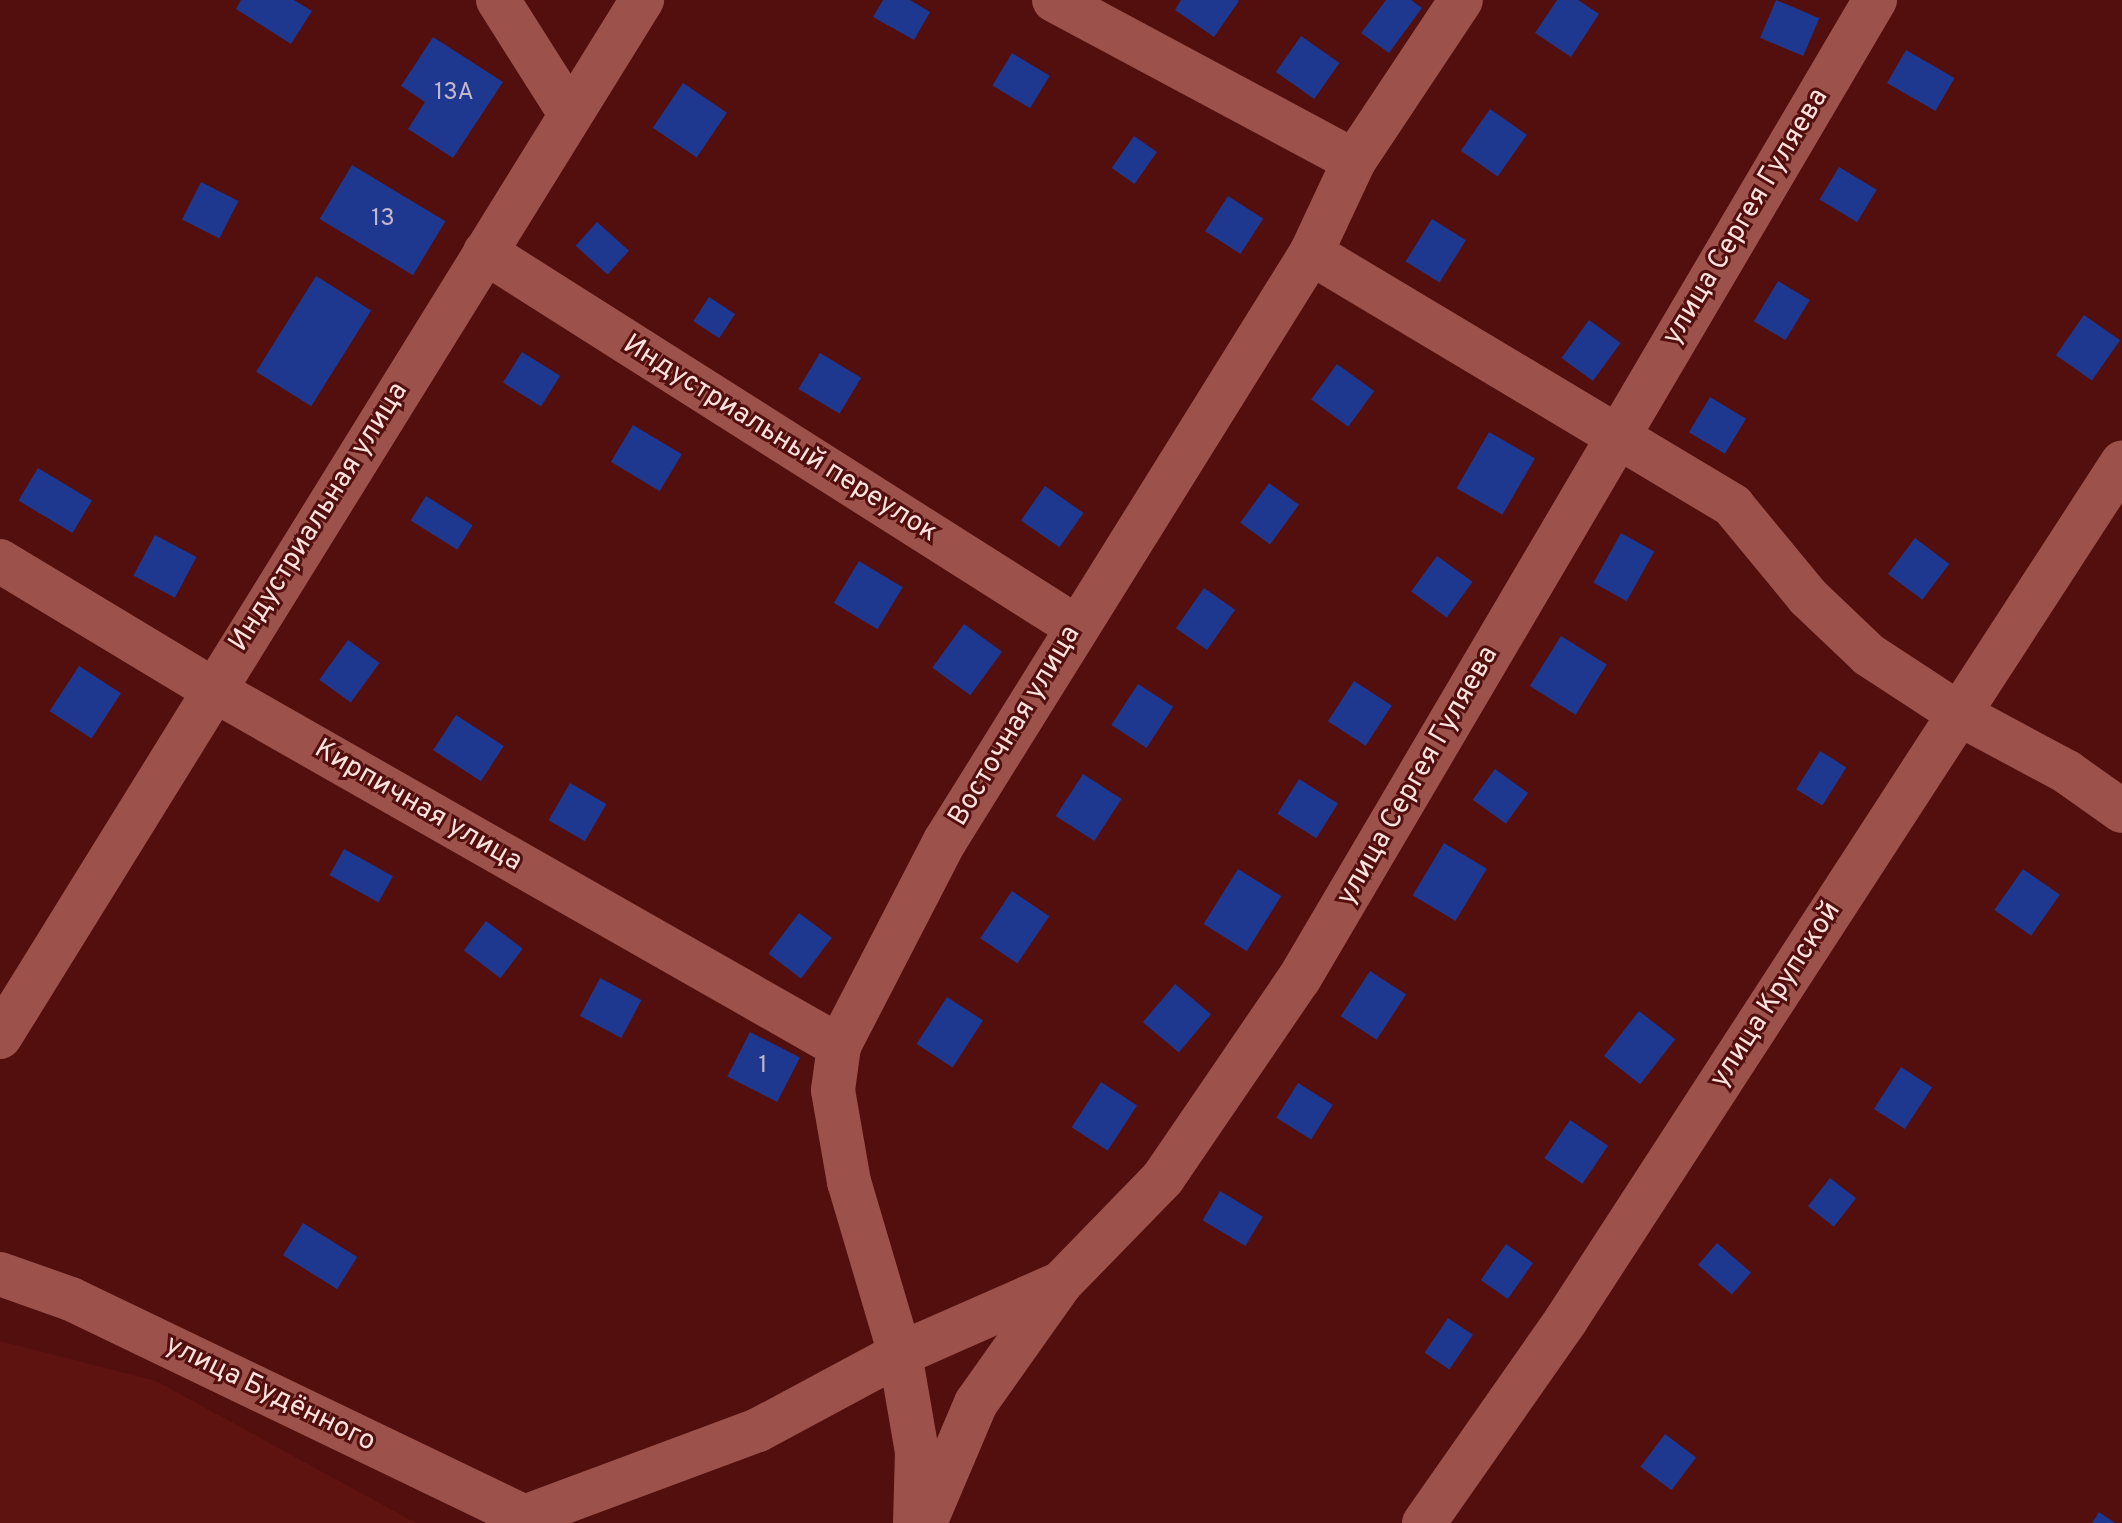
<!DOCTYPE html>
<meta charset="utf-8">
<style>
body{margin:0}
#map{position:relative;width:2122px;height:1523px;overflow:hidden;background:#520f0d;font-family:Overpass,sans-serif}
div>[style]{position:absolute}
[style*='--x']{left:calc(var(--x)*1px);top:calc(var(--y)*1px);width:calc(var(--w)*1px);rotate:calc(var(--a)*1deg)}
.built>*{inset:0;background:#5f1311}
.building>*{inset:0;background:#1e378f;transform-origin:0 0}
.minor>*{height:44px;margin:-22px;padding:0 22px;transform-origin:22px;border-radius:22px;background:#9c524b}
span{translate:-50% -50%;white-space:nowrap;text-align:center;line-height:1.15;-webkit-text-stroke:6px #520f0d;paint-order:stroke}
.number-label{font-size:24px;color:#c4b7ca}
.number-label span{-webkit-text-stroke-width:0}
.street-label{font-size:28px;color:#fce2de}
</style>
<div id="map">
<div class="built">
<i style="clip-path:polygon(0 1341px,156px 1381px,416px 1523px,0 1523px)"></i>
</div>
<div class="building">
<i style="clip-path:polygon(241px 0,294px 0,312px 11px,291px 44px,236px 9px)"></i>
<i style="clip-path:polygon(883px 0,910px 0,930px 12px,914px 40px,873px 17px)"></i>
<i style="clip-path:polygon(1181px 0,1237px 0,1239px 1px,1214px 37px,1175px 10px)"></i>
<i style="clip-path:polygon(1386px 0,1411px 0,1422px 8px,1389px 53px,1361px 33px)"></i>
<i style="clip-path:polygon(1557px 0,1578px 0,1599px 14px,1571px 57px,1535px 33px)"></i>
<i style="left:1776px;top:0;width:47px;height:41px;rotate:23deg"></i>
<i style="left:1301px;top:36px;width:47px;height:44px;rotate:35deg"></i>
<i style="clip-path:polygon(433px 37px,503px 82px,453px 158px,408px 129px,425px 102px,401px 86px)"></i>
<i style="left:1906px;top:50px;width:56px;height:38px;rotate:30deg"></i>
<i style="left:1012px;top:53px;width:44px;height:38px;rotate:31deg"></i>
<i style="left:683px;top:83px;width:53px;height:54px;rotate:34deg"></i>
<i style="left:1490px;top:109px;width:45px;height:51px;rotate:35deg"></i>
<i style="left:1134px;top:136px;width:28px;height:39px;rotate:35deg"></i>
<i style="left:352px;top:165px;width:109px;height:63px;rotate:31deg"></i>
<i style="left:1839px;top:167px;width:44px;height:38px;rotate:31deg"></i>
<i style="left:201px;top:182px;width:42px;height:42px;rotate:27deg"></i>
<i style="left:1228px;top:196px;width:42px;height:42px;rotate:33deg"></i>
<i style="left:1432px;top:219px;width:40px;height:50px;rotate:32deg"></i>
<i style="left:597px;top:222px;width:43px;height:32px;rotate:42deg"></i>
<i style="left:316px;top:276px;width:65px;height:113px;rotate:32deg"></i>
<i style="left:1778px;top:281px;width:37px;height:47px;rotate:31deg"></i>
<i style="left:709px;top:297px;width:31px;height:29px;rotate:33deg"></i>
<i style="left:2084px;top:315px;width:44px;height:49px;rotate:35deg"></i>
<i style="left:1589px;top:320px;width:39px;height:47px;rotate:36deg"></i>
<i style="left:522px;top:352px;width:45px;height:36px;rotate:32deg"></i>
<i style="left:820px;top:353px;width:48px;height:42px;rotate:31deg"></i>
<i style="left:1337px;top:364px;width:46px;height:44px;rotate:36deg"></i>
<i style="left:1710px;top:397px;width:42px;height:41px;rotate:31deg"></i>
<i style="left:633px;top:425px;width:57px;height:43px;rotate:31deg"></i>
<i style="left:1489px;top:432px;width:53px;height:65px;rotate:30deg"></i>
<i style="left:38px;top:468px;width:63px;height:38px;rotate:31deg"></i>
<i style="left:1269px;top:483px;width:37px;height:49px;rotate:36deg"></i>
<i style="left:1045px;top:486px;width:47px;height:42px;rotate:35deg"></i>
<i style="left:426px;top:496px;width:55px;height:29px;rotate:32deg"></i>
<i style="left:1621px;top:533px;width:38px;height:57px;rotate:29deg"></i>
<i style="left:155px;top:535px;width:47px;height:46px;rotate:28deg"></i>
<i style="left:1915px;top:538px;width:43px;height:45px;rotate:37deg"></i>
<i style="left:1437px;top:556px;width:44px;height:44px;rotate:36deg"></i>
<i style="left:859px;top:561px;width:51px;height:49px;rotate:31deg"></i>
<i style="left:1204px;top:588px;width:38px;height:49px;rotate:35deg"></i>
<i style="left:964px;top:624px;width:47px;height:54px;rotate:36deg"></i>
<i style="left:1561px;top:636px;width:54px;height:59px;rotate:32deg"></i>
<i style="left:348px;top:640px;width:39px;height:49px;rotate:36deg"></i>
<i style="left:79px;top:666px;width:50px;height:54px;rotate:33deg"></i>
<i style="left:1354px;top:681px;width:45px;height:48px;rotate:33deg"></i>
<i style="left:1138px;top:684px;width:42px;height:49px;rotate:33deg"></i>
<i style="left:456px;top:715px;width:57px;height:42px;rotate:33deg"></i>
<i style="left:1820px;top:751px;width:31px;height:45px;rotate:32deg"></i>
<i style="left:1495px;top:769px;width:41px;height:38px;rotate:36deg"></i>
<i style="left:1083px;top:774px;width:46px;height:50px;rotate:33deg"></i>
<i style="left:1299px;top:779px;width:46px;height:41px;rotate:32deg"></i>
<i style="left:570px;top:783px;width:42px;height:43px;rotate:30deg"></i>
<i style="left:1444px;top:843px;width:50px;height:61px;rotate:31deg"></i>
<i style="left:344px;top:849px;width:56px;height:30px;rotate:29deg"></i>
<i style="left:1238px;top:869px;width:51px;height:65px;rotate:32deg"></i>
<i style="left:2023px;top:869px;width:45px;height:50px;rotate:35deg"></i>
<i style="left:1012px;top:891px;width:45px;height:57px;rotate:34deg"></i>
<i style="left:799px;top:913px;width:41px;height:51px;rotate:37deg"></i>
<i style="left:486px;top:921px;width:46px;height:37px;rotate:37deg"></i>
<i style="left:1370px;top:971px;width:43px;height:54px;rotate:33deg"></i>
<i style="left:600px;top:978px;width:47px;height:43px;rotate:28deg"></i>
<i style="left:1175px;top:984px;width:47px;height:50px;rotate:40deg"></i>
<i style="left:947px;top:997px;width:43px;height:56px;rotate:33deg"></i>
<i style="left:1639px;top:1011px;width:46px;height:57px;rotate:38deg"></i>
<i style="left:750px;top:1032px;width:56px;height:50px;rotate:27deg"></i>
<i style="left:1901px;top:1067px;width:37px;height:50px;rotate:33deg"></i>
<i style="left:1101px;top:1082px;width:43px;height:54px;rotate:33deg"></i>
<i style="left:1298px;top:1083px;width:41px;height:41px;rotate:32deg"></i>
<i style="left:1570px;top:1120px;width:46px;height:46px;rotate:34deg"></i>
<i style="left:1830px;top:1178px;width:33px;height:36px;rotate:38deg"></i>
<i style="left:1220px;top:1191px;width:50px;height:34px;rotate:31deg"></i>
<i style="left:303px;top:1223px;width:64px;height:38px;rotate:32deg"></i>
<i style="left:1717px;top:1243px;width:45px;height:29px;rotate:41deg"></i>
<i style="left:1506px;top:1244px;width:33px;height:44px;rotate:35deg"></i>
<i style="left:1448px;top:1318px;width:30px;height:42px;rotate:34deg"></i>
<i style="left:1665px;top:1434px;width:39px;height:41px;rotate:37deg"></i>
<i style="clip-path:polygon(2099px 1512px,2115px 1523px,2092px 1523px)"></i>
</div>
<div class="minor">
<i style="--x:498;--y:0;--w:135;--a:57.7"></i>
<i style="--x:1054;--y:0;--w:340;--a:28.2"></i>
<i style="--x:485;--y:252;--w:699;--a:32.37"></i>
<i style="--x:1311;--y:253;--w:492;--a:30.9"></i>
<i style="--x:1733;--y:506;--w:118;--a:50.5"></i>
<i style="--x:1808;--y:597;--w:84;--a:43.6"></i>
<i style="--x:1869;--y:655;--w:108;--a:33.2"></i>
<i style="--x:1959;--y:714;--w:123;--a:28.2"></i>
<i style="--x:2067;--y:772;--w:67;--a:35.3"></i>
<i style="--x:0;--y:561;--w:248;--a:31.1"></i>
<i style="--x:212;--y:689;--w:722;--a:29.66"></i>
<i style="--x:0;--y:1037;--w:1220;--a:-58.24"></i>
<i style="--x:0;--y:1274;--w:75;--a:19.4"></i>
<i style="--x:71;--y:1299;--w:517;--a:25.67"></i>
<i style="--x:524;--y:1517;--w:250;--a:-20.4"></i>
<i style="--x:758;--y:1430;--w:161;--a:-28.2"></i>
<i style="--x:900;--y:1354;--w:174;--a:-23.8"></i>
<i style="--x:915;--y:1523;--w:71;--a:-88.4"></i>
<i style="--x:917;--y:1452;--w:99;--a:-99.8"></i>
<i style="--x:900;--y:1354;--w:179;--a:-106.5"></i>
<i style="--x:849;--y:1182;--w:93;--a:-99.9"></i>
<i style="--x:833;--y:1090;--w:44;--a:-82.2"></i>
<i style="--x:839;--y:1046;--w:231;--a:-62.7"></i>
<i style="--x:945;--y:841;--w:693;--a:-58.1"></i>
<i style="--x:1311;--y:253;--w:102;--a:-64.9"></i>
<i style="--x:1354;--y:161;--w:193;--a:-56.4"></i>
<i style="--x:925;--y:1523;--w:130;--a:-67"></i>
<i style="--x:976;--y:1403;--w:147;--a:-54.7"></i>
<i style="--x:1061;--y:1283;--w:146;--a:-45.8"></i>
<i style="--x:1163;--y:1178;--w:241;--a:-55.7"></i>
<i style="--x:1299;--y:979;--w:1136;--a:-59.53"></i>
<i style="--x:1424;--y:1523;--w:248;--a:-55"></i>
<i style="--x:1566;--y:1320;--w:1022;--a:-57.03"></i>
</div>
<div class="number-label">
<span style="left:454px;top:94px">13А</span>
<span style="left:383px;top:220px">13</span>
<span style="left:763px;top:1067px">1</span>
</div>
<div class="street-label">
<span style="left:1746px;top:217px;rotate:-59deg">улица Сергея Гуляева</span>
<span style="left:780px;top:439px;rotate:32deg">Индустриальный переулок</span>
<span style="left:319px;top:517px;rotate:-58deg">Индустриальная улица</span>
<span style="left:1015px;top:726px;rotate:-59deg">Восточная улица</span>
<span style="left:1418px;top:776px;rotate:-60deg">улица Сергея Гуляева</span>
<span style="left:418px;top:806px;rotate:30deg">Кирпичная улица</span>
<span style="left:1776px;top:995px;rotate:-57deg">улица Крупской</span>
<span style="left:270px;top:1394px;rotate:26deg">улица Будённого</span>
</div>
</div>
